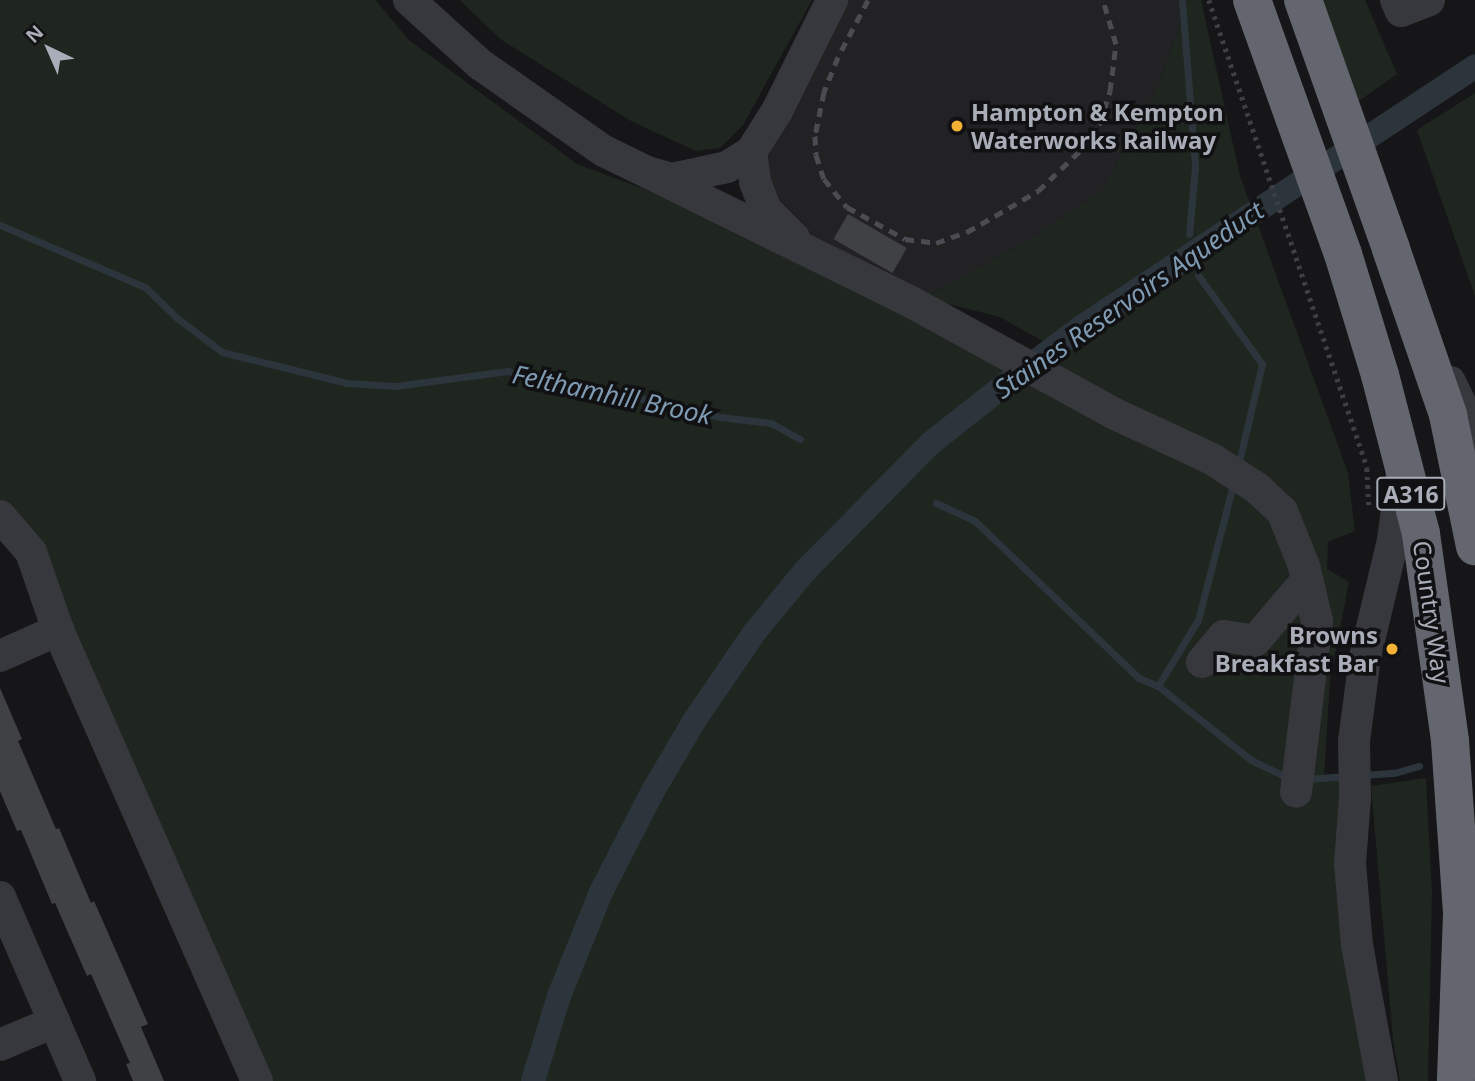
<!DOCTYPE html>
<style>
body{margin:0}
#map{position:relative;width:1475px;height:1081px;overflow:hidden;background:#161618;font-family:"Noto Sans",sans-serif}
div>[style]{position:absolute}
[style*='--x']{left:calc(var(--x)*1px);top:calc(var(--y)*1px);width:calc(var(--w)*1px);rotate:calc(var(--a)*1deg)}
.built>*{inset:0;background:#222225}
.green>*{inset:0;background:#1e261f}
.stream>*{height:7px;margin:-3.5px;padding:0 3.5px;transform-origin:3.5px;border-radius:3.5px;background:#2c353c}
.canal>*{height:24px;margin:-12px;padding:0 12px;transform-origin:12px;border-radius:12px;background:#2c353c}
.building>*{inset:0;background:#404145;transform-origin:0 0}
.path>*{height:4.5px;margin-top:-2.25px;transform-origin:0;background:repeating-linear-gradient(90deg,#3d3f44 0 3.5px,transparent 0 8.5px)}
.minor>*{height:32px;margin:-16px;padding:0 16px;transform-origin:16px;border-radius:16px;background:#37383d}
.highway>*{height:38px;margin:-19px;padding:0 19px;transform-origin:19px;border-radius:19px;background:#63666e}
.rail>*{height:5px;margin-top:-2.5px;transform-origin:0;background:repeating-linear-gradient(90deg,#4a4c52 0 9px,transparent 0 16px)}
.highway-bridge>*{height:38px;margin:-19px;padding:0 19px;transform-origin:19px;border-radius:19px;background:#63666e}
.dots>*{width:19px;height:19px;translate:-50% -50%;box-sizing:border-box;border:4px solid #111113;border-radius:50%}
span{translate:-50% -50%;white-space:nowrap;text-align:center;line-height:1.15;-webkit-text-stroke:7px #111113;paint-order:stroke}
.shield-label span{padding:2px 5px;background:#111113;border:2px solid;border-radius:5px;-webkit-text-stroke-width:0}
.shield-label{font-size:23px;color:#a8adb8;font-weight:700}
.poi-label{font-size:24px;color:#a8adb8;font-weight:700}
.left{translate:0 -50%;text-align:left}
.right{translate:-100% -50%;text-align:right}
.street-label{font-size:24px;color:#a8adb8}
.water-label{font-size:26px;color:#7f9bb3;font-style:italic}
.north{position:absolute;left:14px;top:14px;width:70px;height:70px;-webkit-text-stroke:5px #111113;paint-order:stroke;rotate:316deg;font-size:19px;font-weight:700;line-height:28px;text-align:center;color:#a8adb8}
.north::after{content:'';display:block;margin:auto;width:24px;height:32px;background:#a8adb8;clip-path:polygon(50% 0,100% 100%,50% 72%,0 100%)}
</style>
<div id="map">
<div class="built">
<i style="clip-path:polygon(845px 0,1188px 0,1157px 89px,1102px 190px,1037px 235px,925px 298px,791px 229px,759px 162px)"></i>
</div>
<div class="green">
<i style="clip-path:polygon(0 0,375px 0,409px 40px,577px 164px,713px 215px,1039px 367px,1060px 351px,1000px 317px,925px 298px,1037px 235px,1102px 190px,1157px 89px,1188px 0,1201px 0,1240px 176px,1348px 473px,1355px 531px,1328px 542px,1327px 569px,1349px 582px,1330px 680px,1324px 777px,1354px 776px,1382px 1081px,257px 1081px,0 516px)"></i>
<i style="clip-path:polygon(460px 0,812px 0,743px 125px,720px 148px,696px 151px,631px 121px,500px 39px)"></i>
<i style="clip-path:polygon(1319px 0,1365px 0,1397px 74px,1356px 103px)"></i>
<i style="clip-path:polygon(1475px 93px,1475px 296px,1417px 130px)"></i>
<i style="clip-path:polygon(1426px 778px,1432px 893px,1428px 1081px,1400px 1081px,1393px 1040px,1371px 786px)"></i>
</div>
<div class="stream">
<i style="--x:1182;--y:0;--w:168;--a:85.5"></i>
<i style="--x:1195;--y:167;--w:67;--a:95.1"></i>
<i style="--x:0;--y:225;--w:158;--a:23.2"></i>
<i style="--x:145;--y:287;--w:45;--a:44.1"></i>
<i style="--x:177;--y:318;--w:56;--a:37.1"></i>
<i style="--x:222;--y:352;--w:129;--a:13.9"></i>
<i style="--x:347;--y:383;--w:48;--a:3.6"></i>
<i style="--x:395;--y:386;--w:114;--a:-7.6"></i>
<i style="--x:508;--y:371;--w:29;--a:18"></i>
<i style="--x:536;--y:380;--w:138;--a:10"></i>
<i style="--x:672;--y:404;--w:50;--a:15.2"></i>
<i style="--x:720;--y:417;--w:51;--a:6.7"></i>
<i style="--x:771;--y:423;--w:33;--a:29"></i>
<i style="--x:1198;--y:275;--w:110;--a:54.3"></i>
<i style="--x:1262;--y:364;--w:101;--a:103.2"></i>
<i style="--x:936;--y:503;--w:43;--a:24.8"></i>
<i style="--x:975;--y:521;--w:227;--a:43.8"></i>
<i style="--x:1139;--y:678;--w:21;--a:23"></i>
<i style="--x:1158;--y:686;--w:119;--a:38.5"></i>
<i style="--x:1251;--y:760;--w:41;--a:25.9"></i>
<i style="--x:1158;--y:686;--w:77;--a:-58.8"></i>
<i style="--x:1198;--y:620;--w:135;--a:-75.5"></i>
<i style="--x:1363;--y:775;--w:31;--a:-4"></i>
<i style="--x:1394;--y:773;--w:26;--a:-16"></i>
<i style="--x:1307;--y:779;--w:40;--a:-4.3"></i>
</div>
<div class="canal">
<i style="--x:533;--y:1081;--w:89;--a:-73"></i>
<i style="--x:559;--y:996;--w:112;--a:-68"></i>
<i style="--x:601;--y:892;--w:114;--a:-62.8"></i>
<i style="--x:653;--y:791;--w:81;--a:-59.6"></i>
<i style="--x:694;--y:721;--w:107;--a:-55.7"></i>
<i style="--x:754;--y:633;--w:80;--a:-50.6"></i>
<i style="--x:805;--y:571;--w:180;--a:-45.5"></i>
<i style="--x:931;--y:443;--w:97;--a:-38.3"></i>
<i style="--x:1007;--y:383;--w:95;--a:-36.9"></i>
<i style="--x:1083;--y:326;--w:470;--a:-33.5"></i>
</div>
<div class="building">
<i style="left:848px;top:214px;width:68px;height:29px;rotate:30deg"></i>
<i style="clip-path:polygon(0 688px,22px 739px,18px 741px,56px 829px,59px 828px,91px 903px,94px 901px,148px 1024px,141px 1027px,164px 1081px,133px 1081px,126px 1064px,130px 1063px,91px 974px,87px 976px,55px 903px,52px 904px,21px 830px,17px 831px,0 791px)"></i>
</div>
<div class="path">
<i style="--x:1209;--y:0;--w:494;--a:71.3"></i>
<i style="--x:1367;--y:468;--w:37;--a:87"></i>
</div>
<div class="minor">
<i style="--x:409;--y:0;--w:97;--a:42.1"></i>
<i style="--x:481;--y:65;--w:150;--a:35"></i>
<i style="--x:604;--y:151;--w:48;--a:26"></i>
<i style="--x:647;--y:172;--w:26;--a:16"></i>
<i style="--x:672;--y:179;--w:56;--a:-12.3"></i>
<i style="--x:727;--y:167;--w:28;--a:-32"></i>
<i style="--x:751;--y:152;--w:49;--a:-57.6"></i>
<i style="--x:777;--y:111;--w:124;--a:-63.6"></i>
<i style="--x:1396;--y:0;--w:12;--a:66"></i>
<i style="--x:1401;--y:11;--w:30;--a:-21"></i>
<i style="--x:751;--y:152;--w:30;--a:82"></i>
<i style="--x:755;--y:182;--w:30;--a:69"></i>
<i style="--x:766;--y:210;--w:40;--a:45"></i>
<i style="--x:647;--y:172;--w:297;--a:26.2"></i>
<i style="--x:913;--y:303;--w:230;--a:28.8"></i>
<i style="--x:1115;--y:414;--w:107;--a:24.9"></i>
<i style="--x:1212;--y:459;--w:54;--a:32.8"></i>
<i style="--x:1257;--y:488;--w:34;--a:43"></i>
<i style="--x:1282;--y:511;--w:59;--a:68.2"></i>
<i style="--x:1304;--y:566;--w:57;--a:76.7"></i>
<i style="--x:1317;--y:621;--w:172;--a:97"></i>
<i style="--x:1450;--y:382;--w:46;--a:64"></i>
<i style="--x:1470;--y:423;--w:22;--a:77"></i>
<i style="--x:0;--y:516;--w:48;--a:49.3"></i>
<i style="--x:31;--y:552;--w:83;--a:70.9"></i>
<i style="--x:58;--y:630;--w:493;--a:66.2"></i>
<i style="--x:0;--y:656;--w:64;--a:-24.1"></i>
<i style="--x:1202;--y:662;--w:34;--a:-50"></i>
<i style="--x:1224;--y:636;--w:31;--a:9"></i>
<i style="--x:1255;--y:641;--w:80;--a:-49.6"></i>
<i style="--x:0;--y:897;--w:201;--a:66.5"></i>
<i style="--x:0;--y:1045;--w:59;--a:-23.1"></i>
<i style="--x:1382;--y:1081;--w:138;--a:-100.4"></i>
<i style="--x:1357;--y:945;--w:82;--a:-94.9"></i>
<i style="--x:1350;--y:863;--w:65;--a:-85.6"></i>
<i style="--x:1355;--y:798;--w:57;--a:-91"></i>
<i style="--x:1354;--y:741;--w:85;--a:-82.5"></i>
<i style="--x:1365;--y:657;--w:120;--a:-76.5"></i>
<i style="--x:1393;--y:540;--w:69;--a:-82.5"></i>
</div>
<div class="highway">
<i style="--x:1391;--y:249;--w:176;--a:71"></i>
<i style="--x:1448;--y:415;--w:134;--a:78.4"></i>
<i style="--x:1343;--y:254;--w:127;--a:73"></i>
<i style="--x:1380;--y:375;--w:164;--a:75.5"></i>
<i style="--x:1421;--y:534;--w:209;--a:82"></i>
<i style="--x:1450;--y:741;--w:173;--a:86"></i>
<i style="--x:1462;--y:914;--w:167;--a:92.1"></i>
</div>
<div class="rail">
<i style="--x:868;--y:0;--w:64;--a:117.8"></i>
<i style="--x:838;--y:57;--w:38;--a:112"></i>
<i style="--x:824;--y:92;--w:45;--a:101.6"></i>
<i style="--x:815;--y:136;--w:19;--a:87"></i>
<i style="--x:816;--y:155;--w:25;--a:72"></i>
<i style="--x:824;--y:179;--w:36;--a:51"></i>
<i style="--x:847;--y:207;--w:66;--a:28.9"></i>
<i style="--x:905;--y:239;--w:31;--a:7"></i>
<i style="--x:936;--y:243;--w:33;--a:-20"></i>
<i style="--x:967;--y:232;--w:82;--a:-30"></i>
<i style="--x:1038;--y:191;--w:62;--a:-43.7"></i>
<i style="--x:1083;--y:148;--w:28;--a:-55"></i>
<i style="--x:1099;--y:125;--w:36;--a:-72"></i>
<i style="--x:1110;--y:91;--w:47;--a:-82.7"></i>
<i style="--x:1116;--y:44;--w:46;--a:-106.5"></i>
</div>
<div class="highway-bridge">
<i style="--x:1252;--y:0;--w:270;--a:70.3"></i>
<i style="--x:1303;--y:0;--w:264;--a:70.5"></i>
</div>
<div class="dots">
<i style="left:957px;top:126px;background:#f2b134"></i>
<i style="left:1392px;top:649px;background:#f2b134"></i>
</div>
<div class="shield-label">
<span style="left:1411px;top:494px">A316</span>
</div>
<div class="poi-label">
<span class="left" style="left:971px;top:126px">Hampton &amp; Kempton<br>Waterworks Railway</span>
<span class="right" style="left:1378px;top:649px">Browns<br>Breakfast Bar</span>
</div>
<div class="street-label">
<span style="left:1432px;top:612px;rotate:82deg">Country Way</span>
</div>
<div class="water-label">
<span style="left:1129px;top:300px;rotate:-35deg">Staines Reservoirs Aqueduct</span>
<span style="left:612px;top:395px;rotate:12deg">Felthamhill Brook</span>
</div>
<div class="north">N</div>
</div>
